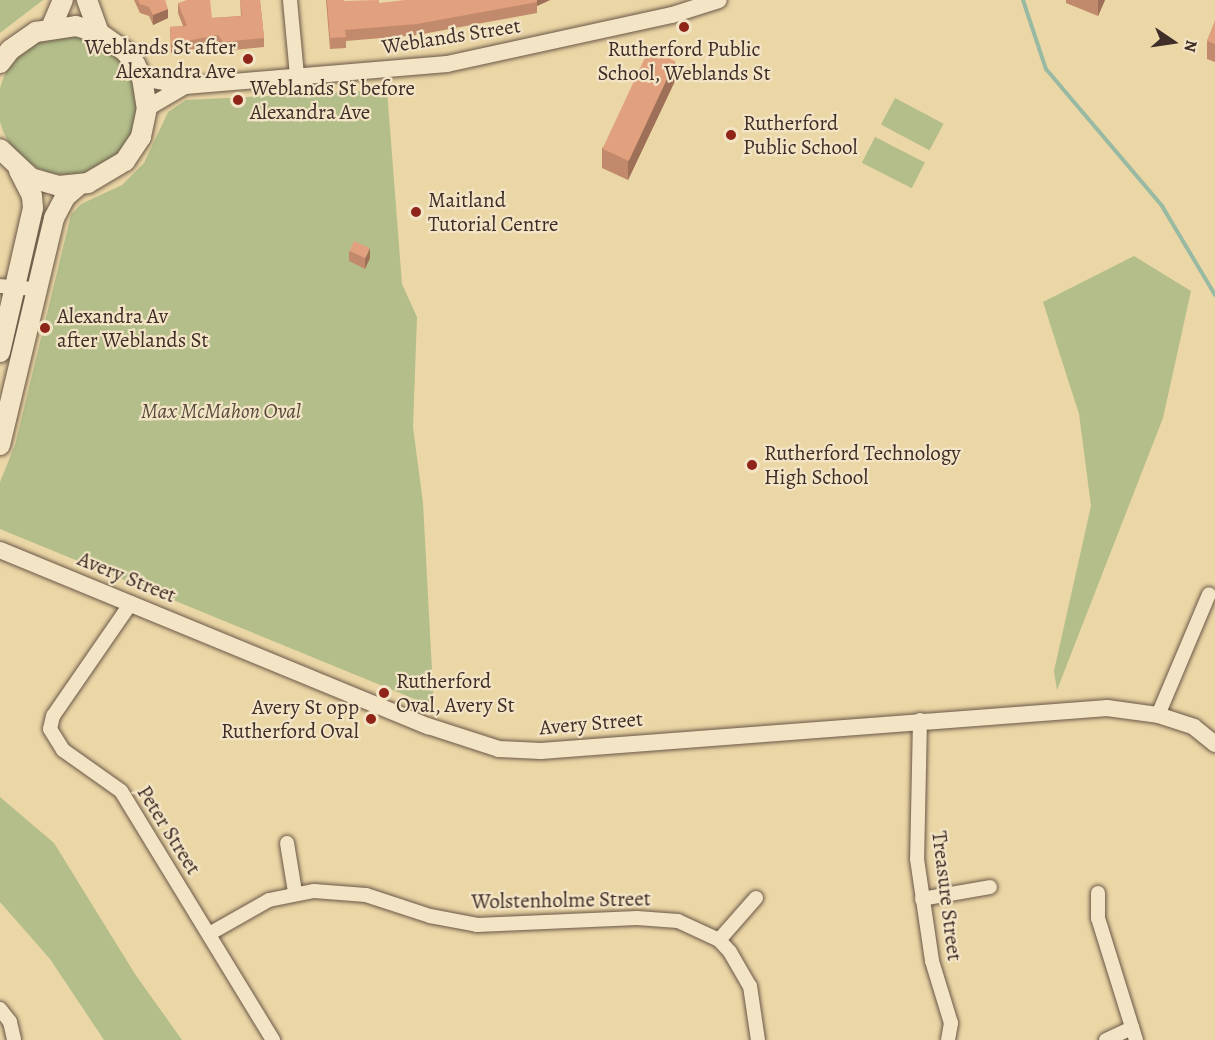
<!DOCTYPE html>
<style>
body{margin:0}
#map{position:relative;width:1215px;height:1040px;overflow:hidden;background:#ebd6a6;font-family:Alegreya,serif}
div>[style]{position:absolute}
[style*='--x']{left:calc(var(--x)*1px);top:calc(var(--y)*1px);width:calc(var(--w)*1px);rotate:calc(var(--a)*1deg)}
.green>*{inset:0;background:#b3be8a;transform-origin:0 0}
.round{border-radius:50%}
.stream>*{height:4px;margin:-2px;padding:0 2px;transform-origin:2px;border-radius:2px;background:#99baa2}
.roads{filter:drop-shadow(0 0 2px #6a5747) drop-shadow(0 0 2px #6a5747)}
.minor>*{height:14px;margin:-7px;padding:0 7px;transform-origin:7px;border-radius:7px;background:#f2e4c5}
.tertiary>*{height:16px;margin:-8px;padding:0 8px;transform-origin:8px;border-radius:8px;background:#f2e4c5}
.secondary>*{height:20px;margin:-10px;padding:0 10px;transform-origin:10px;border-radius:10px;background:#f2e4c5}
.wall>*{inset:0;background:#c28a6c}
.shaded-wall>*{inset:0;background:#9e7058}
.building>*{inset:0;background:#e1a07e;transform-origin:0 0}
.dots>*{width:16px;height:16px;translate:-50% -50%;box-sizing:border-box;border:3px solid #f2e4c5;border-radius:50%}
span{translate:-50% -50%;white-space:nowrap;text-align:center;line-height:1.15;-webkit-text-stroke:4.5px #f2e4c5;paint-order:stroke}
.street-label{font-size:21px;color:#3f2d27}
.poi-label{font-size:21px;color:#3f2d27}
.right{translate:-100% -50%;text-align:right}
.left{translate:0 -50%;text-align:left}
.park-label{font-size:21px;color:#564a3b;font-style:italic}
.north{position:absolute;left:1143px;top:12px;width:60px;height:60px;-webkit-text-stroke:4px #f2e4c5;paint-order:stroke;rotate:103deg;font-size:16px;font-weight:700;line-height:24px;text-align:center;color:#3f2d27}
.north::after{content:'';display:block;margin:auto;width:21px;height:27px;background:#3f2d27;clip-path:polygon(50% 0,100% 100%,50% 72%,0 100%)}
</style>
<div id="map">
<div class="green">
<i style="clip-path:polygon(0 0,43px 0,0 33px)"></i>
<i class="round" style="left:-2px;top:35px;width:140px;height:140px"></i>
<i style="clip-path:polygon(387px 90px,402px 284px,417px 317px,413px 427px,423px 503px,434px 707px,0 529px,0 482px,15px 445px,71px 215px,81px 204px,122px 185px,144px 163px,168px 112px,186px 100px)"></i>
<i style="left:895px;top:98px;width:55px;height:30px;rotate:28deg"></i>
<i style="left:875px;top:137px;width:56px;height:29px;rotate:27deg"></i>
<i style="clip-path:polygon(1134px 256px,1191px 291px,1163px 418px,1057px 690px,1054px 671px,1091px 506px,1079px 414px,1043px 302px)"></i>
<i style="clip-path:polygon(0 797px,54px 843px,135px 974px,182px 1040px,104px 1040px,50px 959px,0 902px)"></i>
</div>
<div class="stream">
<i style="--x:1023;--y:0;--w:73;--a:71.6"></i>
<i style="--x:1046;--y:69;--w:180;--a:49.7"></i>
<i style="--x:1162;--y:206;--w:104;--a:59.2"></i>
</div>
<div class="roads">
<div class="minor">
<i style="--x:290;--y:0;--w:76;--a:84.7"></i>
<i style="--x:0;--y:286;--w:38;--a:5"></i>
<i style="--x:131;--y:603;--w:137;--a:124.6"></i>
<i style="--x:53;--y:716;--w:13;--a:103"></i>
<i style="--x:50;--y:729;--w:25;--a:58"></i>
<i style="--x:63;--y:750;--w:71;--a:35.3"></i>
<i style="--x:121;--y:791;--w:292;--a:58.6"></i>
<i style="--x:1158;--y:715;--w:131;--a:-67.1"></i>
<i style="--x:920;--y:720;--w:139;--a:91.2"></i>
<i style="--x:917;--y:859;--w:103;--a:81.6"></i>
<i style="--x:932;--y:961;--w:65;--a:73"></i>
<i style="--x:951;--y:1023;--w:17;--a:100"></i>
<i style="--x:287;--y:843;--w:50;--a:80.7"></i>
<i style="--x:1098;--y:893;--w:25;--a:90"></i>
<i style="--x:1098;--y:918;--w:128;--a:72.7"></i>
<i style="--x:922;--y:899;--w:69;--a:-10"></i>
<i style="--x:209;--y:934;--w:69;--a:-29.5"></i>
<i style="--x:269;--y:900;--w:46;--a:-11.3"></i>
<i style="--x:314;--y:891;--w:52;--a:4.4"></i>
<i style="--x:366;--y:895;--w:67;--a:18.2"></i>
<i style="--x:430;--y:916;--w:48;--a:10.8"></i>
<i style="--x:477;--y:925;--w:160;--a:-2.5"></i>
<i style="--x:637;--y:918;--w:41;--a:4.2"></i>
<i style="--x:678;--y:921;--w:45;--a:24.9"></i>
<i style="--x:719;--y:940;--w:16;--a:47"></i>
<i style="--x:730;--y:952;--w:39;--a:60"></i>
<i style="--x:750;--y:986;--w:55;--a:81.6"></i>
<i style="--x:719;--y:940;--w:56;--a:-48.6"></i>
<i style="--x:0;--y:1009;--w:16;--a:52"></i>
<i style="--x:10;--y:1022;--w:18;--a:77"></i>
<i style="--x:1106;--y:1040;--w:29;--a:-25"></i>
</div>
<div class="tertiary">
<i style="--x:142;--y:78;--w:44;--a:10.5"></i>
<i style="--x:185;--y:86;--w:263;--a:-4.8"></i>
<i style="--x:447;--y:64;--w:230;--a:-12.3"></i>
<i style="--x:672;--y:15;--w:49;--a:-17.7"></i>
<i style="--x:147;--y:108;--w:44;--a:-30.1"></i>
<i style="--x:0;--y:550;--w:463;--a:22.4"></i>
<i style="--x:428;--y:726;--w:75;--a:17.9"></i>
<i style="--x:499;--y:749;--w:42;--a:2.7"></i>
<i style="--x:541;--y:751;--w:568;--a:-4.34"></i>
<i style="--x:1107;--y:708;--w:51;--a:7.8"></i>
<i style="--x:1158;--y:715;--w:38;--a:18"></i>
<i style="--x:1194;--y:727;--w:27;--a:39"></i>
</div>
<div class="secondary">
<i style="--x:87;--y:0;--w:35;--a:70"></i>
<i style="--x:51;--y:28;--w:30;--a:-67"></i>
<i style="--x:0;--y:63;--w:16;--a:-52"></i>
<i style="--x:10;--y:50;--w:32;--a:-35"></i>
<i style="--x:36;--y:32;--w:40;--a:-8.5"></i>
<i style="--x:76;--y:26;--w:24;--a:17"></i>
<i style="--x:99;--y:33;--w:32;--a:35"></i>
<i style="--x:125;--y:51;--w:16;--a:52"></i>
<i style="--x:135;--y:64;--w:16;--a:63"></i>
<i style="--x:142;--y:78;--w:30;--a:81"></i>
<i style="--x:147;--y:108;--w:30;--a:102"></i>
<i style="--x:141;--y:137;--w:29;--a:124"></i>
<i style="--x:125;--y:161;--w:43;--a:149.3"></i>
<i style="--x:88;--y:183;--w:29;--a:174"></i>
<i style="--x:59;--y:186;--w:29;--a:-164"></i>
<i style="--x:31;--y:178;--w:42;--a:-136.9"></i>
<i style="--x:0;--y:352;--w:148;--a:-77.1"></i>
<i style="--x:33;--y:208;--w:12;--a:-95"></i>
<i style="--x:32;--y:196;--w:29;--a:-117"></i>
<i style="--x:0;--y:445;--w:233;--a:-76.6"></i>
<i style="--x:54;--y:218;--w:24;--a:-62"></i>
<i style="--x:65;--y:197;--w:18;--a:-41"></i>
</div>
</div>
<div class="wall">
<i style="clip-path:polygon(134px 0,165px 0,168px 18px,153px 25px,149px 16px,140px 13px)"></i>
<i style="clip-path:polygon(240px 0,260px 0,264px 38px,264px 47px,223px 51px,218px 45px,171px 53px,170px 27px,183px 26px,178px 13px,178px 3px,212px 18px,241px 16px)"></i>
<i style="clip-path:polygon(326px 0,344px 0,344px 1px,379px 3px,550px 0,537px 6px,537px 13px,417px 35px,346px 41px,346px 48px,330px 49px)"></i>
<i style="clip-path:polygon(1066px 0,1105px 0,1098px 16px,1066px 3px)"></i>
<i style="clip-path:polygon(1215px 21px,1215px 62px,1207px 59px,1207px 41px)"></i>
<i style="clip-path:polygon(675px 81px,628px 180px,602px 168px,602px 148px)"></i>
<i style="clip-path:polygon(349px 251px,370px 258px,365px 269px,349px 261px)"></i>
</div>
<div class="shaded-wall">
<i style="clip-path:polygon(536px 0,550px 0,537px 6px,537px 2px)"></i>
<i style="clip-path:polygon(1098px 0,1105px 0,1098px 16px)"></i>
<i style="clip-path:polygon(168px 9px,168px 18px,153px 25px,153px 15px)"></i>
<i style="clip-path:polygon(675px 61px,675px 81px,628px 180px,628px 161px)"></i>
<i style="clip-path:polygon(370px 248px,370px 258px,365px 269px,365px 259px)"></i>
</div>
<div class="building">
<i style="clip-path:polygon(138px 0,165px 0,168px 9px,153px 15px,149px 7px,140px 4px)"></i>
<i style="clip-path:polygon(187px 0,210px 0,212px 18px,242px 16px,240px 0,260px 0,264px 38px,223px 42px,218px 35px,171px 44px,170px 27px,187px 26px,178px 3px)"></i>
<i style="clip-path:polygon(327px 0,344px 0,344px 1px,379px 0,379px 3px,405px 0,537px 0,537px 2px,417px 24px,345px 30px,346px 37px,330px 38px)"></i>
<i style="clip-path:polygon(1215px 21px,1215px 44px,1207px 41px)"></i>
<i style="left:649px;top:49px;width:29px;height:110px;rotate:25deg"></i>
<i style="left:354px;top:241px;width:17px;height:11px;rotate:24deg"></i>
</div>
<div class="dots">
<i style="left:684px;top:27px;background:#8f2418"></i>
<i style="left:248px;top:59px;background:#8f2418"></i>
<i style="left:238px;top:100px;background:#8f2418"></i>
<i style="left:731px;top:135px;background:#8f2418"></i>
<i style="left:416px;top:212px;background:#8f2418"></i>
<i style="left:45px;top:328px;background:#8f2418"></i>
<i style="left:752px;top:465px;background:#8f2418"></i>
<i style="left:384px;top:693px;background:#8f2418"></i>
<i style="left:371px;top:719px;background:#8f2418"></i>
</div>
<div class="street-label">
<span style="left:451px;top:36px;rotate:-9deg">Weblands Street</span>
<span style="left:127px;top:577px;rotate:22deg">Avery Street</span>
<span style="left:591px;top:723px;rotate:-5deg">Avery Street</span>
<span style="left:169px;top:830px;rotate:58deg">Peter Street</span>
<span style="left:947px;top:896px;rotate:83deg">Treasure Street</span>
<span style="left:561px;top:900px;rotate:-1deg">Wolstenholme Street</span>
</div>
<div class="poi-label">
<span class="right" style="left:236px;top:59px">Weblands St after<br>Alexandra Ave</span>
<span style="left:684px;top:61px">Rutherford Public<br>School, Weblands St</span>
<span class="left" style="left:250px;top:100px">Weblands St before<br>Alexandra Ave</span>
<span class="left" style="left:743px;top:135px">Rutherford<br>Public School</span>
<span class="left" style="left:428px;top:212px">Maitland<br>Tutorial Centre</span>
<span class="left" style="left:57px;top:328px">Alexandra Av<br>after Weblands St</span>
<span class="left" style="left:764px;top:465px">Rutherford Technology<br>High School</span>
<span class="left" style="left:396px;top:693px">Rutherford<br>Oval, Avery St</span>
<span class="right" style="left:359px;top:719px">Avery St opp<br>Rutherford Oval</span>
</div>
<div class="park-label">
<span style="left:221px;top:411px">Max McMahon Oval</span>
</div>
<div class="north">N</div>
</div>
